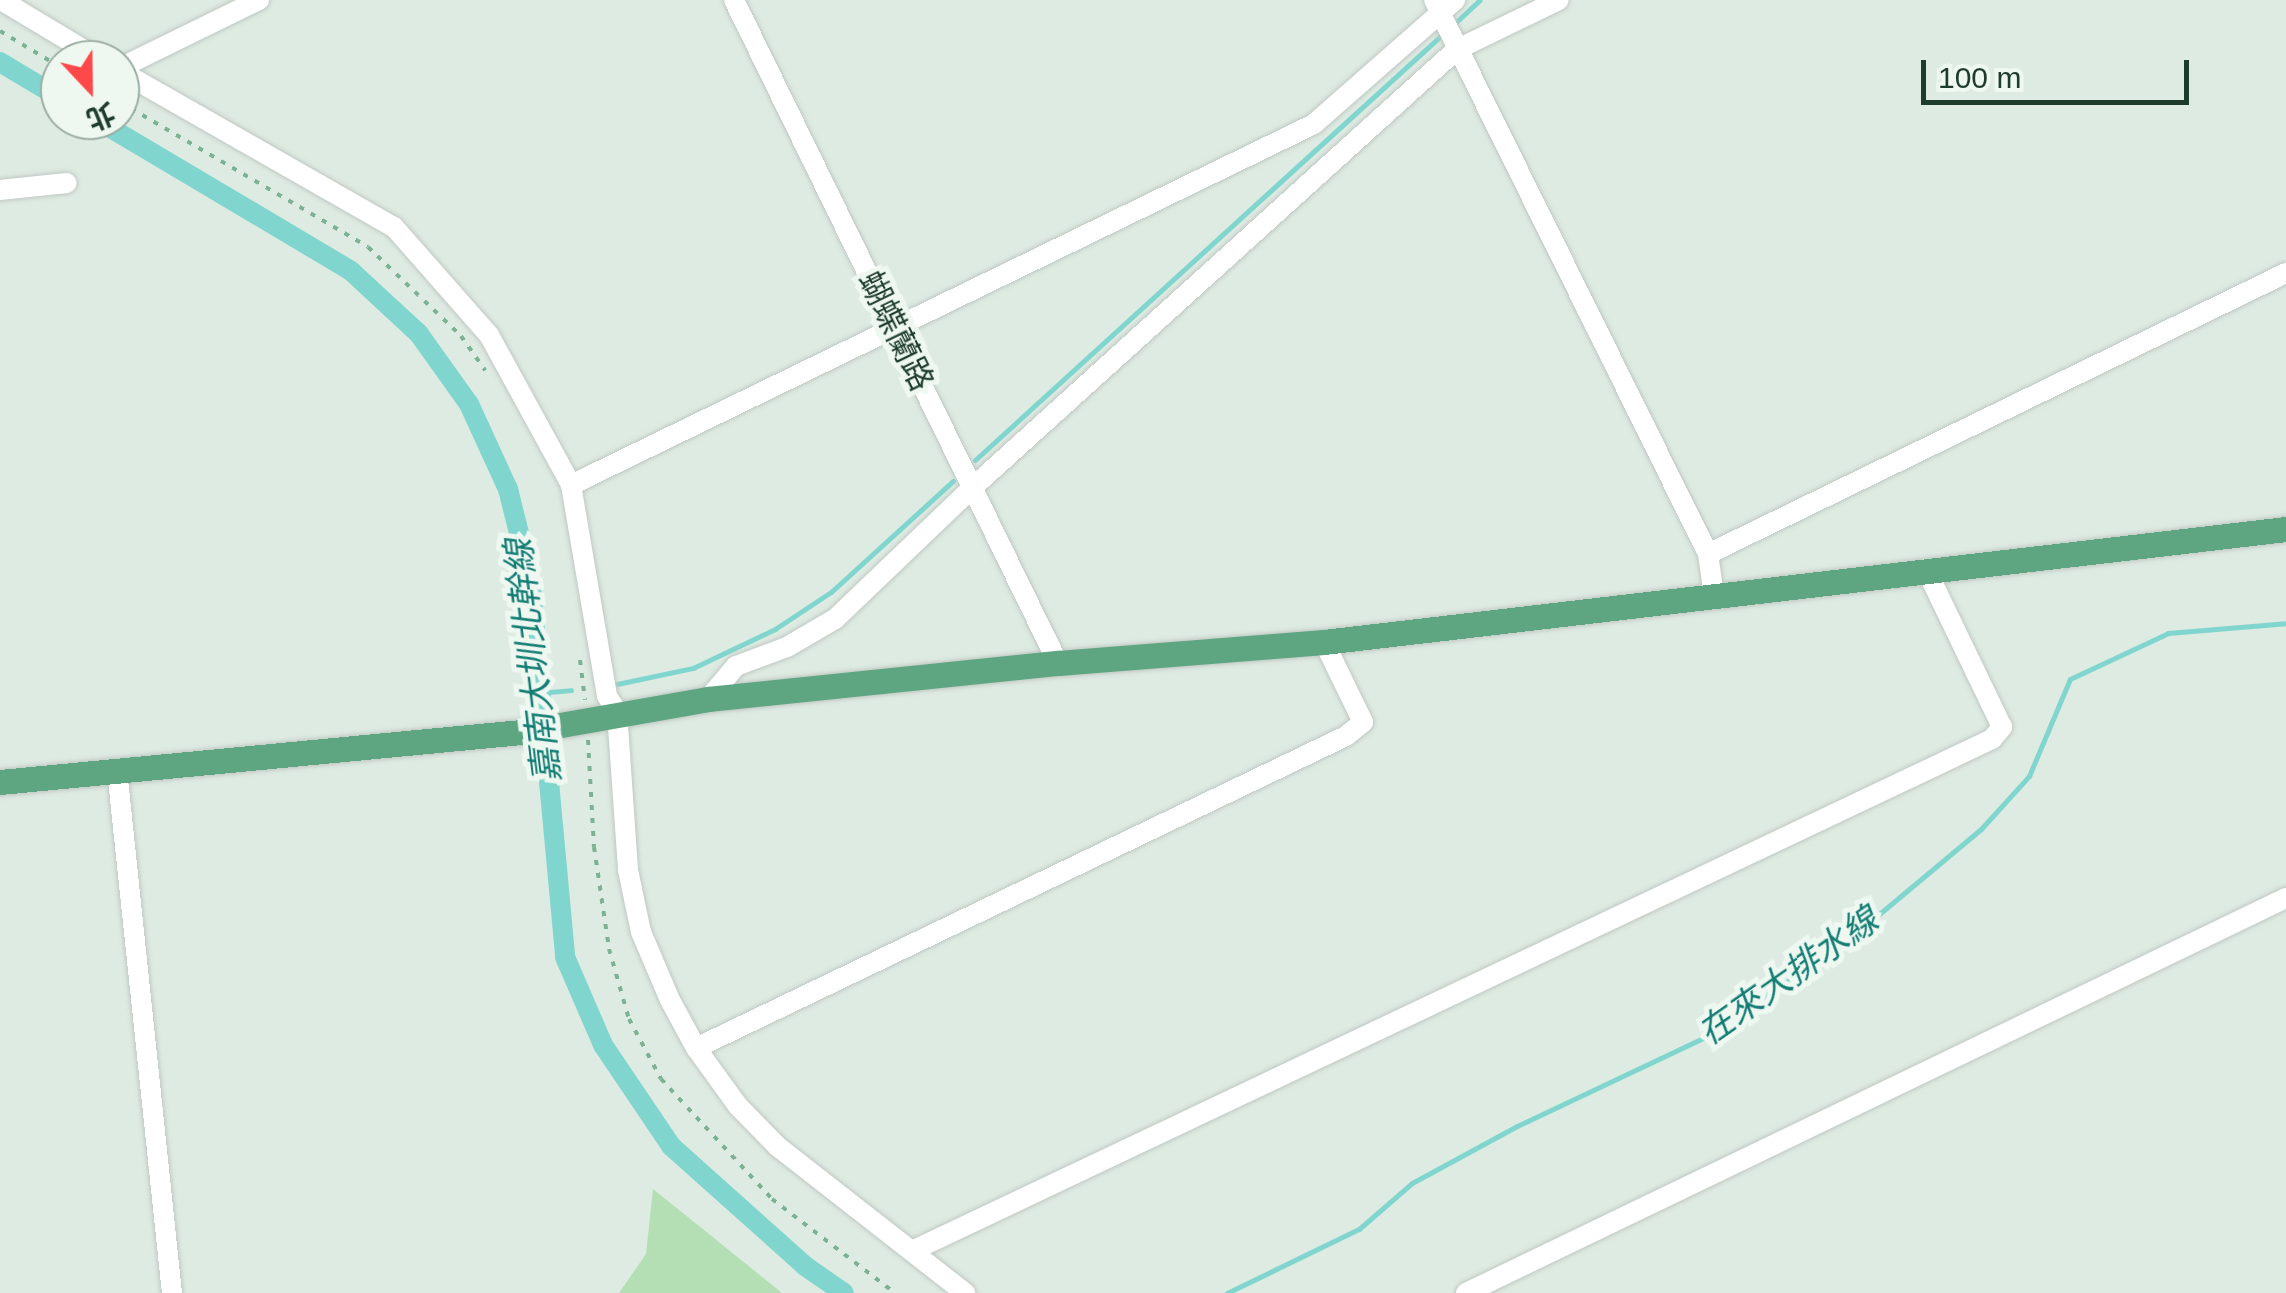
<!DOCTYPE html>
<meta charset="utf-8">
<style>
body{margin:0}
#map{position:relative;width:2286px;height:1293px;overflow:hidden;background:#deebe2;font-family:Arial,"Noto Sans TC",sans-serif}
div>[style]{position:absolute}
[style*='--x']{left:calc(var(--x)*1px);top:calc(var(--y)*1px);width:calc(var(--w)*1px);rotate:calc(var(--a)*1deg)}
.green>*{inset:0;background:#b4dfb5}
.stream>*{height:5px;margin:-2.5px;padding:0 2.5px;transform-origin:2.5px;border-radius:2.5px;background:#80d6ce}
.canal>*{height:20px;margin:-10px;padding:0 10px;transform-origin:10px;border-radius:10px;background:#80d6ce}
.path>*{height:4px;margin-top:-2px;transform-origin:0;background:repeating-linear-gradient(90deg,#7bb293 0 5px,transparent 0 13px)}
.roads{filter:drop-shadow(0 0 2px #c0c8c4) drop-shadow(0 0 2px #c0c8c4)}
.minor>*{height:20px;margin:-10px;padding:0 10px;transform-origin:10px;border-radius:10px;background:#fff}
.major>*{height:25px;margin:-12.5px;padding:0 12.5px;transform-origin:12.5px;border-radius:12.5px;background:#5ea581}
span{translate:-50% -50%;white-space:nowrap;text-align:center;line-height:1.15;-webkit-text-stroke:10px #eef8f1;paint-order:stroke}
.street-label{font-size:32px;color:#1e3c2c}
.water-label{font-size:35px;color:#137d74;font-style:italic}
.north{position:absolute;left:40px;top:40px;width:100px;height:100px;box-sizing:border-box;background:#eef8f1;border:2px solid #9bada2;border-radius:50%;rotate:158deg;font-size:28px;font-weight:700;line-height:40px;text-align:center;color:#1e3c2c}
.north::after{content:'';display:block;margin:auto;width:35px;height:45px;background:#ff4849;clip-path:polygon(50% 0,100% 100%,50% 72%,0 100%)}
.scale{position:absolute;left:1921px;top:60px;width:268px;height:45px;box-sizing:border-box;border:5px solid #1e3c2c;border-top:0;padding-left:12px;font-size:30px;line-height:35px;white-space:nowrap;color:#1e3c2c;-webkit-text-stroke:8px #eef8f1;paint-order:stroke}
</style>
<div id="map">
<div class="green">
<i style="clip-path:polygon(653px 1189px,704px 1230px,782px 1293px,619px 1293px,646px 1254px)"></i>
</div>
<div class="stream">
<i style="--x:1454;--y:24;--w:35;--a:-43"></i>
<i style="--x:975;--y:460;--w:637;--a:-42.33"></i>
<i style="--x:617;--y:684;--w:78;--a:-11.9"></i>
<i style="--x:693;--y:668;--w:91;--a:-25.4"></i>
<i style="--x:775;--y:629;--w:67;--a:-33.5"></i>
<i style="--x:831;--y:592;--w:165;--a:-42.3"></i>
<i style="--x:538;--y:693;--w:33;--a:-5"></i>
<i style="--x:1227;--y:1293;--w:147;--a:-25.9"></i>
<i style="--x:1359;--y:1229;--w:70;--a:-41"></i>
<i style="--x:1412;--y:1183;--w:119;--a:-28.5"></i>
<i style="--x:1517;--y:1126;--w:210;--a:-25.3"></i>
<i style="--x:1707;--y:1036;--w:169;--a:-34.2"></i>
<i style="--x:1847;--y:941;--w:175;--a:-39.9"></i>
<i style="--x:1981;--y:829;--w:72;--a:-47.8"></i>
<i style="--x:2029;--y:776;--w:105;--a:-67.1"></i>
<i style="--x:2070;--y:679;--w:108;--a:-25.1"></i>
<i style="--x:2168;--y:633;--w:118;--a:-4.8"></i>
</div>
<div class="canal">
<i style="--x:0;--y:62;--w:70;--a:31"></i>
<i style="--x:97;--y:120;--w:295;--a:30.7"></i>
<i style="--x:351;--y:271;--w:93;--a:42.8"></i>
<i style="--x:419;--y:334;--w:86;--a:54.5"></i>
<i style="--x:469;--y:404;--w:94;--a:65.4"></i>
<i style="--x:508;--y:489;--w:91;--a:76"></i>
<i style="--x:530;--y:577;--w:382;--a:84.7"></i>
<i style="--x:565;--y:957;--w:96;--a:66.6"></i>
<i style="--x:603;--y:1045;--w:122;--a:56"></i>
<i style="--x:671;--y:1146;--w:180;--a:41.8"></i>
<i style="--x:805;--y:1266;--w:47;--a:34.7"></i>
</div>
<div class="path">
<i style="--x:0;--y:31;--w:70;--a:31"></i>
<i style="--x:120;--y:102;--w:287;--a:30.3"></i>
<i style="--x:368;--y:247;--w:129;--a:43.7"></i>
<i style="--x:461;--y:336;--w:42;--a:54.8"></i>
<i style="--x:580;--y:660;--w:40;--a:82.9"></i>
<i style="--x:588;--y:740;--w:107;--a:86.8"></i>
<i style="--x:594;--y:847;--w:103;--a:81.6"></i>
<i style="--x:609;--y:949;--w:73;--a:74.1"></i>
<i style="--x:629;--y:1019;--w:68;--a:61.9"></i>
<i style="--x:661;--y:1079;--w:163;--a:47.2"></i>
<i style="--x:772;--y:1199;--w:155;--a:37.4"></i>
</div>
<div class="roads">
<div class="minor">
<i style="--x:1;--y:0;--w:117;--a:31"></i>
<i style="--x:734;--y:0;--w:738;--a:63.96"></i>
<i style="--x:1434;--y:0;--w:618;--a:63.68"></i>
<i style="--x:1708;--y:554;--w:41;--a:81.7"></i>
<i style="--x:120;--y:68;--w:155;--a:-26.1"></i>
<i style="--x:120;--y:71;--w:315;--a:29.7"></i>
<i style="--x:394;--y:227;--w:144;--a:48.7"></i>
<i style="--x:489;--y:335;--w:171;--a:61.3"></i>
<i style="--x:571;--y:485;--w:214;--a:80.3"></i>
<i style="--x:607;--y:696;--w:19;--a:58"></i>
<i style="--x:617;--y:712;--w:158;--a:86"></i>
<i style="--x:628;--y:870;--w:63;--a:78.2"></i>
<i style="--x:641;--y:932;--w:74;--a:66.9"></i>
<i style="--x:670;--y:1000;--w:55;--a:61.6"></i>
<i style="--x:696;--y:1048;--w:72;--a:54.1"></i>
<i style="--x:738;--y:1106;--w:56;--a:45.7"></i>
<i style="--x:777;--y:1146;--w:239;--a:38"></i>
<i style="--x:0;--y:190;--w:67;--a:-6"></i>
<i style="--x:571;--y:485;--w:826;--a:-25.91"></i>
<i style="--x:1314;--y:124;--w:188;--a:-41.3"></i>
<i style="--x:1708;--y:554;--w:643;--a:-25.93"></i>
<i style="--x:708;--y:699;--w:43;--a:-49.7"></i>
<i style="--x:736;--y:666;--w:54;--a:-20.4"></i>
<i style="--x:787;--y:647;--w:56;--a:-30.3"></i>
<i style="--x:835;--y:619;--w:190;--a:-43.7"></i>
<i style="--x:972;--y:488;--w:653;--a:-42.14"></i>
<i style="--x:1456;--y:50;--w:114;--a:-25.9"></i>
<i style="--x:117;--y:770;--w:526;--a:84"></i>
<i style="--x:696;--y:1048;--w:721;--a:-25.64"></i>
<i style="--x:1346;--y:736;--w:22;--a:-39"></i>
<i style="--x:1363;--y:722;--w:89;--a:-116"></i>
<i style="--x:914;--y:1250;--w:1193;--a:-25.36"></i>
<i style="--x:1992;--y:739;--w:16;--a:-50"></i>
<i style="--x:2002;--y:727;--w:175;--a:-115.7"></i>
<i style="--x:1466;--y:1293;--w:910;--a:-25.72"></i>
</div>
<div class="major">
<i style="--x:0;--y:782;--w:523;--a:-5.48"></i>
<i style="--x:521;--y:732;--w:190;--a:-10"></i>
<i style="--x:708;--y:699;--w:352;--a:-5.9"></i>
<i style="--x:1058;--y:663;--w:267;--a:-4.5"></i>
<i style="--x:1324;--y:642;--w:969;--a:-6.7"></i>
</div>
</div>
<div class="street-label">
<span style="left:896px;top:331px;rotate:64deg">蝴蝶蘭路</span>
</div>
<div class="water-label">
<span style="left:533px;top:661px;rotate:-97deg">嘉南大圳北幹線</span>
<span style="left:1788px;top:976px;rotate:-35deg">在來大排水線</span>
</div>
<div class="north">北</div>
<div class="scale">100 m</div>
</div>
